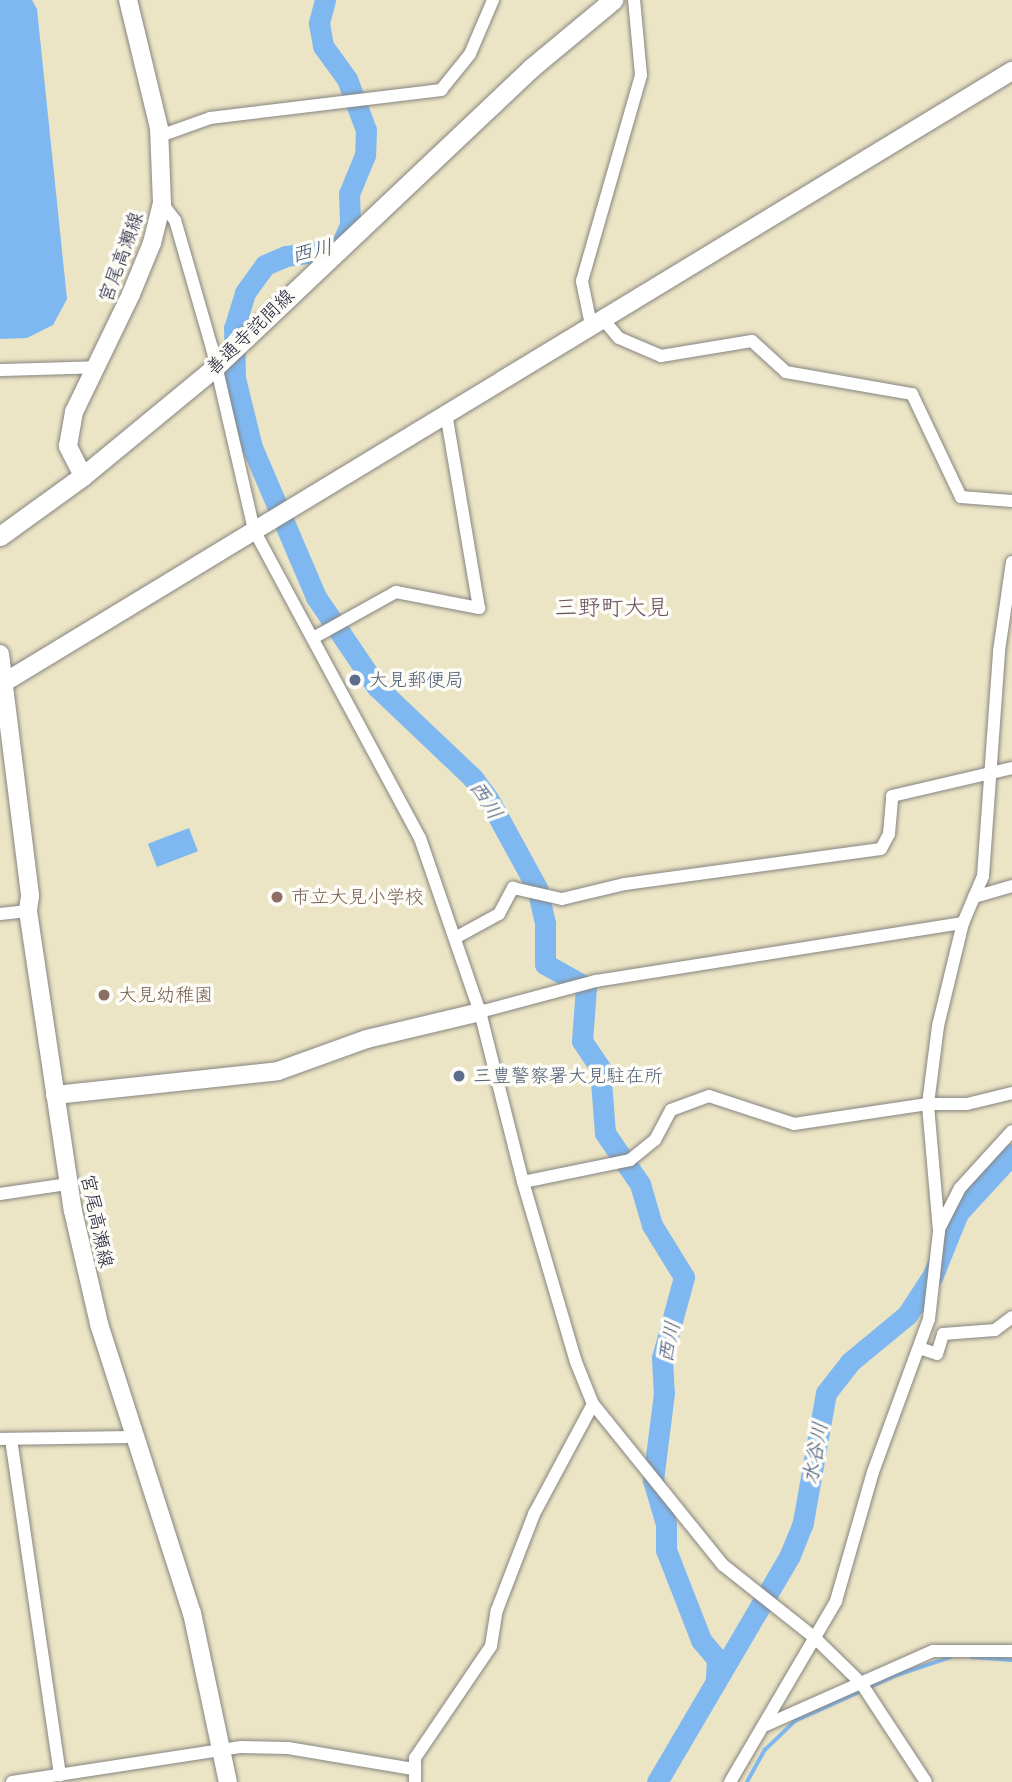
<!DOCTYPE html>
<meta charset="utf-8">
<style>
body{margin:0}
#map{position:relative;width:1012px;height:1782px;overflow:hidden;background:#ece5c5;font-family:Sriracha,"Klee One",sans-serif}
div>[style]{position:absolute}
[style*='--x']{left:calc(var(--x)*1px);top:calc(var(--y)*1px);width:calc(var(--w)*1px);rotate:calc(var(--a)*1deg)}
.water>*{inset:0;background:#7fb8f0;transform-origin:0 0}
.stream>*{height:3.5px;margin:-1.75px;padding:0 1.75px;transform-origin:1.75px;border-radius:1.75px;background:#7fb8f0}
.river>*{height:21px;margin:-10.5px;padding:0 10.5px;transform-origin:10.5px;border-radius:10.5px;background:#7fb8f0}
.roads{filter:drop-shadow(0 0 2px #878480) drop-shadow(0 0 2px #878480)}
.street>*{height:12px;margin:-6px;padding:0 6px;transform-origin:6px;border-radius:6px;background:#fff}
.secondary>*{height:18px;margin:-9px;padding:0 9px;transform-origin:9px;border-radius:9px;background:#fff}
.primary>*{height:19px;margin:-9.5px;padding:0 9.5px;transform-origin:9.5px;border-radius:9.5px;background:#fff}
.dots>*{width:19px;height:19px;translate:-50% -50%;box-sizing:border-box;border:4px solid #fdfcf7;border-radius:50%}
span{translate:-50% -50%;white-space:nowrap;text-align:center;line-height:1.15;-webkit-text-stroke:7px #fdfcf7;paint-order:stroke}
.street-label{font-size:19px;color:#22223b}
.service-label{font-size:19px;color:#4e5e75}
.left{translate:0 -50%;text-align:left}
.education-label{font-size:19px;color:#785e54}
.water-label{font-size:21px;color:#43567a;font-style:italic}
.quarter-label{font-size:23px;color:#6a5262}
</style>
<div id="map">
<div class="water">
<i style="clip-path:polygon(0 0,32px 0,37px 9px,67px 299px,53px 325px,27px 338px,0 339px)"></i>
<i style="left:189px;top:828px;width:25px;height:44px;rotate:69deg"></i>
</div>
<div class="stream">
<i style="--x:972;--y:1657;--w:40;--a:4.3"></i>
<i style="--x:747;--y:1782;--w:37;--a:-61"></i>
<i style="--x:765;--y:1750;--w:42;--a:-44"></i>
<i style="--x:795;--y:1721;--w:112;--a:-24.3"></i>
<i style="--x:897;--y:1675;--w:57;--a:-18.4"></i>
</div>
<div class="river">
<i style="--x:325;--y:0;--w:24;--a:105"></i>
<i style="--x:319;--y:23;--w:23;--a:80"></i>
<i style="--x:323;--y:46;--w:41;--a:54"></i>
<i style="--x:347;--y:79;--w:54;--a:69.6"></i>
<i style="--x:366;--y:130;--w:25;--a:92"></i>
<i style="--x:365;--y:155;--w:42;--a:112.3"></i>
<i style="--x:349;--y:194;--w:31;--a:88"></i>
<i style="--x:350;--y:225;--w:22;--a:114"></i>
<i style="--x:341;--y:245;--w:8;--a:150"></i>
<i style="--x:334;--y:249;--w:49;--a:171.7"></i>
<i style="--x:286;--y:256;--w:23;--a:157"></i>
<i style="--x:265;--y:265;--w:34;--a:126"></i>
<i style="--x:245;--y:293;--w:37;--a:107"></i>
<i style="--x:234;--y:328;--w:50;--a:88.9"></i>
<i style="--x:235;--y:378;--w:71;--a:76.2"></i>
<i style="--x:252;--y:447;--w:163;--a:66.9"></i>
<i style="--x:316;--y:597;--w:109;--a:55.9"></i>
<i style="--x:377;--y:687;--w:132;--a:43.5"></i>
<i style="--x:473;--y:778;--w:27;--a:54"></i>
<i style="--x:489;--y:800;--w:100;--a:61.4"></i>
<i style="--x:537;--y:888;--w:37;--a:77"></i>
<i style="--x:545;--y:924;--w:40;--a:90"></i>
<i style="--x:545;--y:964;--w:47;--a:29.3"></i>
<i style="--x:586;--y:987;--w:54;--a:94.2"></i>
<i style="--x:582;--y:1041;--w:32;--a:56"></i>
<i style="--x:600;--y:1068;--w:65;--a:85.6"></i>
<i style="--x:605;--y:1133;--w:62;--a:55.5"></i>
<i style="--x:640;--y:1184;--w:43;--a:73.7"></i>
<i style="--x:652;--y:1225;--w:61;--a:58.4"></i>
<i style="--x:684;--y:1277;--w:84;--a:105.2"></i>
<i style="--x:662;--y:1358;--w:35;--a:87"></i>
<i style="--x:664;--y:1393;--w:88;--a:97.2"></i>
<i style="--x:653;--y:1480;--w:46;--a:73.5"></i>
<i style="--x:666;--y:1524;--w:26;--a:90"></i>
<i style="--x:666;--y:1550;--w:97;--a:68.7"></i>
<i style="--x:701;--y:1640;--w:25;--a:50"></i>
<i style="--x:717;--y:1659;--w:22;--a:93"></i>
<i style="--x:657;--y:1782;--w:263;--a:-59.6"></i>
<i style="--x:790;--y:1555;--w:35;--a:-68"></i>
<i style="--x:803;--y:1522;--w:131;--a:-79.9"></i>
<i style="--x:826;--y:1393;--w:39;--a:-52"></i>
<i style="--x:850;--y:1362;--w:74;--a:-39.5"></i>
<i style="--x:907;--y:1315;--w:48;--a:-57"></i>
<i style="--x:933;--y:1275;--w:67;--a:-68"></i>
<i style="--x:958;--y:1213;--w:80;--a:-47.5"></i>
</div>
<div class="roads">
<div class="street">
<i style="--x:160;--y:136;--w:53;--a:-19.8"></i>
<i style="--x:210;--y:118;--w:233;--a:-6.9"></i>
<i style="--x:441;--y:90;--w:46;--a:-51.1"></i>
<i style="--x:470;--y:54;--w:59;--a:-66.9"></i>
<i style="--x:162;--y:203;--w:21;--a:53"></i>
<i style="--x:175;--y:220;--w:133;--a:73.9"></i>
<i style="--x:212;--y:348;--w:187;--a:77"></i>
<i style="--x:254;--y:530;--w:350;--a:61.7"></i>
<i style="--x:420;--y:838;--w:184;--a:71"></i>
<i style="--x:480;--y:1012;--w:175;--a:75.8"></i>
<i style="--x:523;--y:1182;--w:188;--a:73.6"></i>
<i style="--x:576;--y:1362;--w:45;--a:68"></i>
<i style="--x:593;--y:1404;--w:207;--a:51.1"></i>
<i style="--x:723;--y:1565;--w:117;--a:38.4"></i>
<i style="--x:815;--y:1638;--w:64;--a:44.4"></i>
<i style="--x:861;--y:1683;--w:118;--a:56.7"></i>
<i style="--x:602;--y:318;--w:26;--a:50"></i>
<i style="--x:619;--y:338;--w:46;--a:23.2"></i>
<i style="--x:661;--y:356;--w:92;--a:-9.4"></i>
<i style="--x:752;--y:341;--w:46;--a:42.4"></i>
<i style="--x:786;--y:372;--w:128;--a:9.9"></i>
<i style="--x:912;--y:394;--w:114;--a:64.6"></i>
<i style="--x:961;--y:497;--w:51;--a:4.5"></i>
<i style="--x:591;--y:325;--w:45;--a:-101.6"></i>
<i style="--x:582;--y:281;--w:214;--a:-74"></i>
<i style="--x:641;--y:75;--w:75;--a:-95.3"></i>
<i style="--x:0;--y:370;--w:99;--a:-1.7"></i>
<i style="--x:315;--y:637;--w:93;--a:-29.1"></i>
<i style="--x:396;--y:592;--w:85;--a:10.9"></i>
<i style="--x:479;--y:608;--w:198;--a:-99.6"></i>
<i style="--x:974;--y:897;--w:40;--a:-16"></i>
<i style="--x:0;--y:914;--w:28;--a:-6"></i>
<i style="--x:455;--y:938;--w:50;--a:-28.6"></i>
<i style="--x:499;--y:914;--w:30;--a:-62"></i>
<i style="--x:513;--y:888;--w:50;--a:12.7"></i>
<i style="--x:562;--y:899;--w:65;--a:-13.4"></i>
<i style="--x:625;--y:884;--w:258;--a:-7.8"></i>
<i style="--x:881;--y:849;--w:17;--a:-62"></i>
<i style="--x:889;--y:834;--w:38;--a:-85"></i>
<i style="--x:892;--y:796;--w:123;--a:-13.1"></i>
<i style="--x:480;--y:1012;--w:120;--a:-15"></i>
<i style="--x:596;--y:981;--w:372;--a:-9"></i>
<i style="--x:523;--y:1182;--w:109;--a:-11.6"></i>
<i style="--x:630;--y:1160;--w:32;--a:-39"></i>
<i style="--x:655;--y:1140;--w:34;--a:-62"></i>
<i style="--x:671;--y:1110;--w:40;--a:-20.2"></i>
<i style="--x:709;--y:1096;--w:89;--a:18.2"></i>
<i style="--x:794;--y:1124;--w:135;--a:-8.5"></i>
<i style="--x:928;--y:1104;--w:39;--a:0"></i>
<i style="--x:967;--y:1104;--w:46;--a:-13.7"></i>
<i style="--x:0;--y:1194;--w:69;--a:-8.4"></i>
<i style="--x:940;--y:1227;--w:44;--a:-62.9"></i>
<i style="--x:960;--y:1188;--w:77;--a:-47.6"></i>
<i style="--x:919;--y:1348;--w:19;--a:18"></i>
<i style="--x:937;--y:1354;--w:21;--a:-73"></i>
<i style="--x:943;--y:1334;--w:52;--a:-4.4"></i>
<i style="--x:995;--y:1330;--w:21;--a:-37"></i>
<i style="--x:0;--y:1439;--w:126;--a:-0.9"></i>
<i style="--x:11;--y:1439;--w:340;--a:81.7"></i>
<i style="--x:766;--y:1725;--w:183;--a:-23.9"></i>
<i style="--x:933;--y:1651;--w:79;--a:0"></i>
<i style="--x:12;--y:1782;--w:232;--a:-8.7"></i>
<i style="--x:241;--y:1747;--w:47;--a:1.2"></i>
<i style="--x:288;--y:1748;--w:127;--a:9.5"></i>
<i style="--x:415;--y:1782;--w:24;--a:-90"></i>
<i style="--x:415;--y:1758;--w:135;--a:-55.8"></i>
<i style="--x:491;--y:1646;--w:36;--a:-81"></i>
<i style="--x:497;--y:1610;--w:103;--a:-68.9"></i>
<i style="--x:534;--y:1514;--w:125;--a:-61.8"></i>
<i style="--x:730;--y:1782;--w:210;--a:-59.6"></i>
<i style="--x:836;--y:1601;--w:134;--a:-74"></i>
<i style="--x:873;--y:1472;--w:163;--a:-69.9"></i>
<i style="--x:929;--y:1319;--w:89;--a:-83.5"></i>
<i style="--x:939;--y:1231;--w:127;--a:-95"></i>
<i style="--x:928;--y:1104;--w:79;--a:-82.7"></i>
<i style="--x:938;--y:1026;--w:106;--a:-76.4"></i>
<i style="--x:963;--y:923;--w:51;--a:-66.9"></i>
<i style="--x:983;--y:876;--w:226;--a:-85.9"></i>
<i style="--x:999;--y:651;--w:90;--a:-81.7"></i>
</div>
<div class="secondary">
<i style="--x:83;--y:476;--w:34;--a:-117"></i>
<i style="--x:68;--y:446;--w:35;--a:-80"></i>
<i style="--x:74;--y:412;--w:131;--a:-64.2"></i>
<i style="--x:131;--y:294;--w:55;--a:-67.6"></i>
<i style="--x:152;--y:243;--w:41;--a:-76"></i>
<i style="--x:162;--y:203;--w:75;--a:-92.3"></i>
<i style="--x:159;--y:128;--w:132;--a:-103.6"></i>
<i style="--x:0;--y:654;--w:244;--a:82.9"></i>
<i style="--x:30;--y:896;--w:15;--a:98"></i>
<i style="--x:28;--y:911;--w:303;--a:81.5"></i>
<i style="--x:73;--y:1211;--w:116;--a:77"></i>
<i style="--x:99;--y:1324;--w:304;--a:72.2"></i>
<i style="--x:192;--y:1613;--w:173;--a:78"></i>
<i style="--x:0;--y:685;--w:1184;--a:-31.25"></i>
<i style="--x:55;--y:1095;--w:224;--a:-6.1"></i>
<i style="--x:278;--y:1071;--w:95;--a:-19.8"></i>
<i style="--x:367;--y:1039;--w:116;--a:-13.4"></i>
</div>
<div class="primary">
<i style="--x:0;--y:536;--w:102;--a:-35.9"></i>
<i style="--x:83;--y:476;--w:171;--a:-39.5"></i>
<i style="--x:215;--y:367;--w:435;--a:-43.4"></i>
<i style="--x:531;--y:68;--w:107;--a:-39.7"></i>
</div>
</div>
<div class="dots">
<i style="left:355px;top:680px;background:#5c6f8a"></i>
<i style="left:277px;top:897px;background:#8d6e63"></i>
<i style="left:104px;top:995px;background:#8d6e63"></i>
<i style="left:459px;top:1076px;background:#5c6f8a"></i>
</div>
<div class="street-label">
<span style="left:121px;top:257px;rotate:-70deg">宮尾高瀬線</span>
<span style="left:250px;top:332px;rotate:-44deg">善通寺詫間線</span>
<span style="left:97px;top:1221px;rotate:78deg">宮尾高瀬線</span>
</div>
<div class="service-label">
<span class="left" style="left:369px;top:680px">大見郵便局</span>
<span class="left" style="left:473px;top:1076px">三豊警察署大見駐在所</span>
</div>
<div class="education-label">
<span class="left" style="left:291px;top:897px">市立大見小学校</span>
<span class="left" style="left:118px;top:995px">大見幼稚園</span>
</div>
<div class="water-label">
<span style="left:312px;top:251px;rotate:-13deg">西川</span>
<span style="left:486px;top:800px;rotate:57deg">西川</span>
<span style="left:669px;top:1342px;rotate:-79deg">西川</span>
<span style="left:815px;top:1453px;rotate:-80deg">水谷川</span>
</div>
<div class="quarter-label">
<span style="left:612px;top:608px">三野町大見</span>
</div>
</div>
